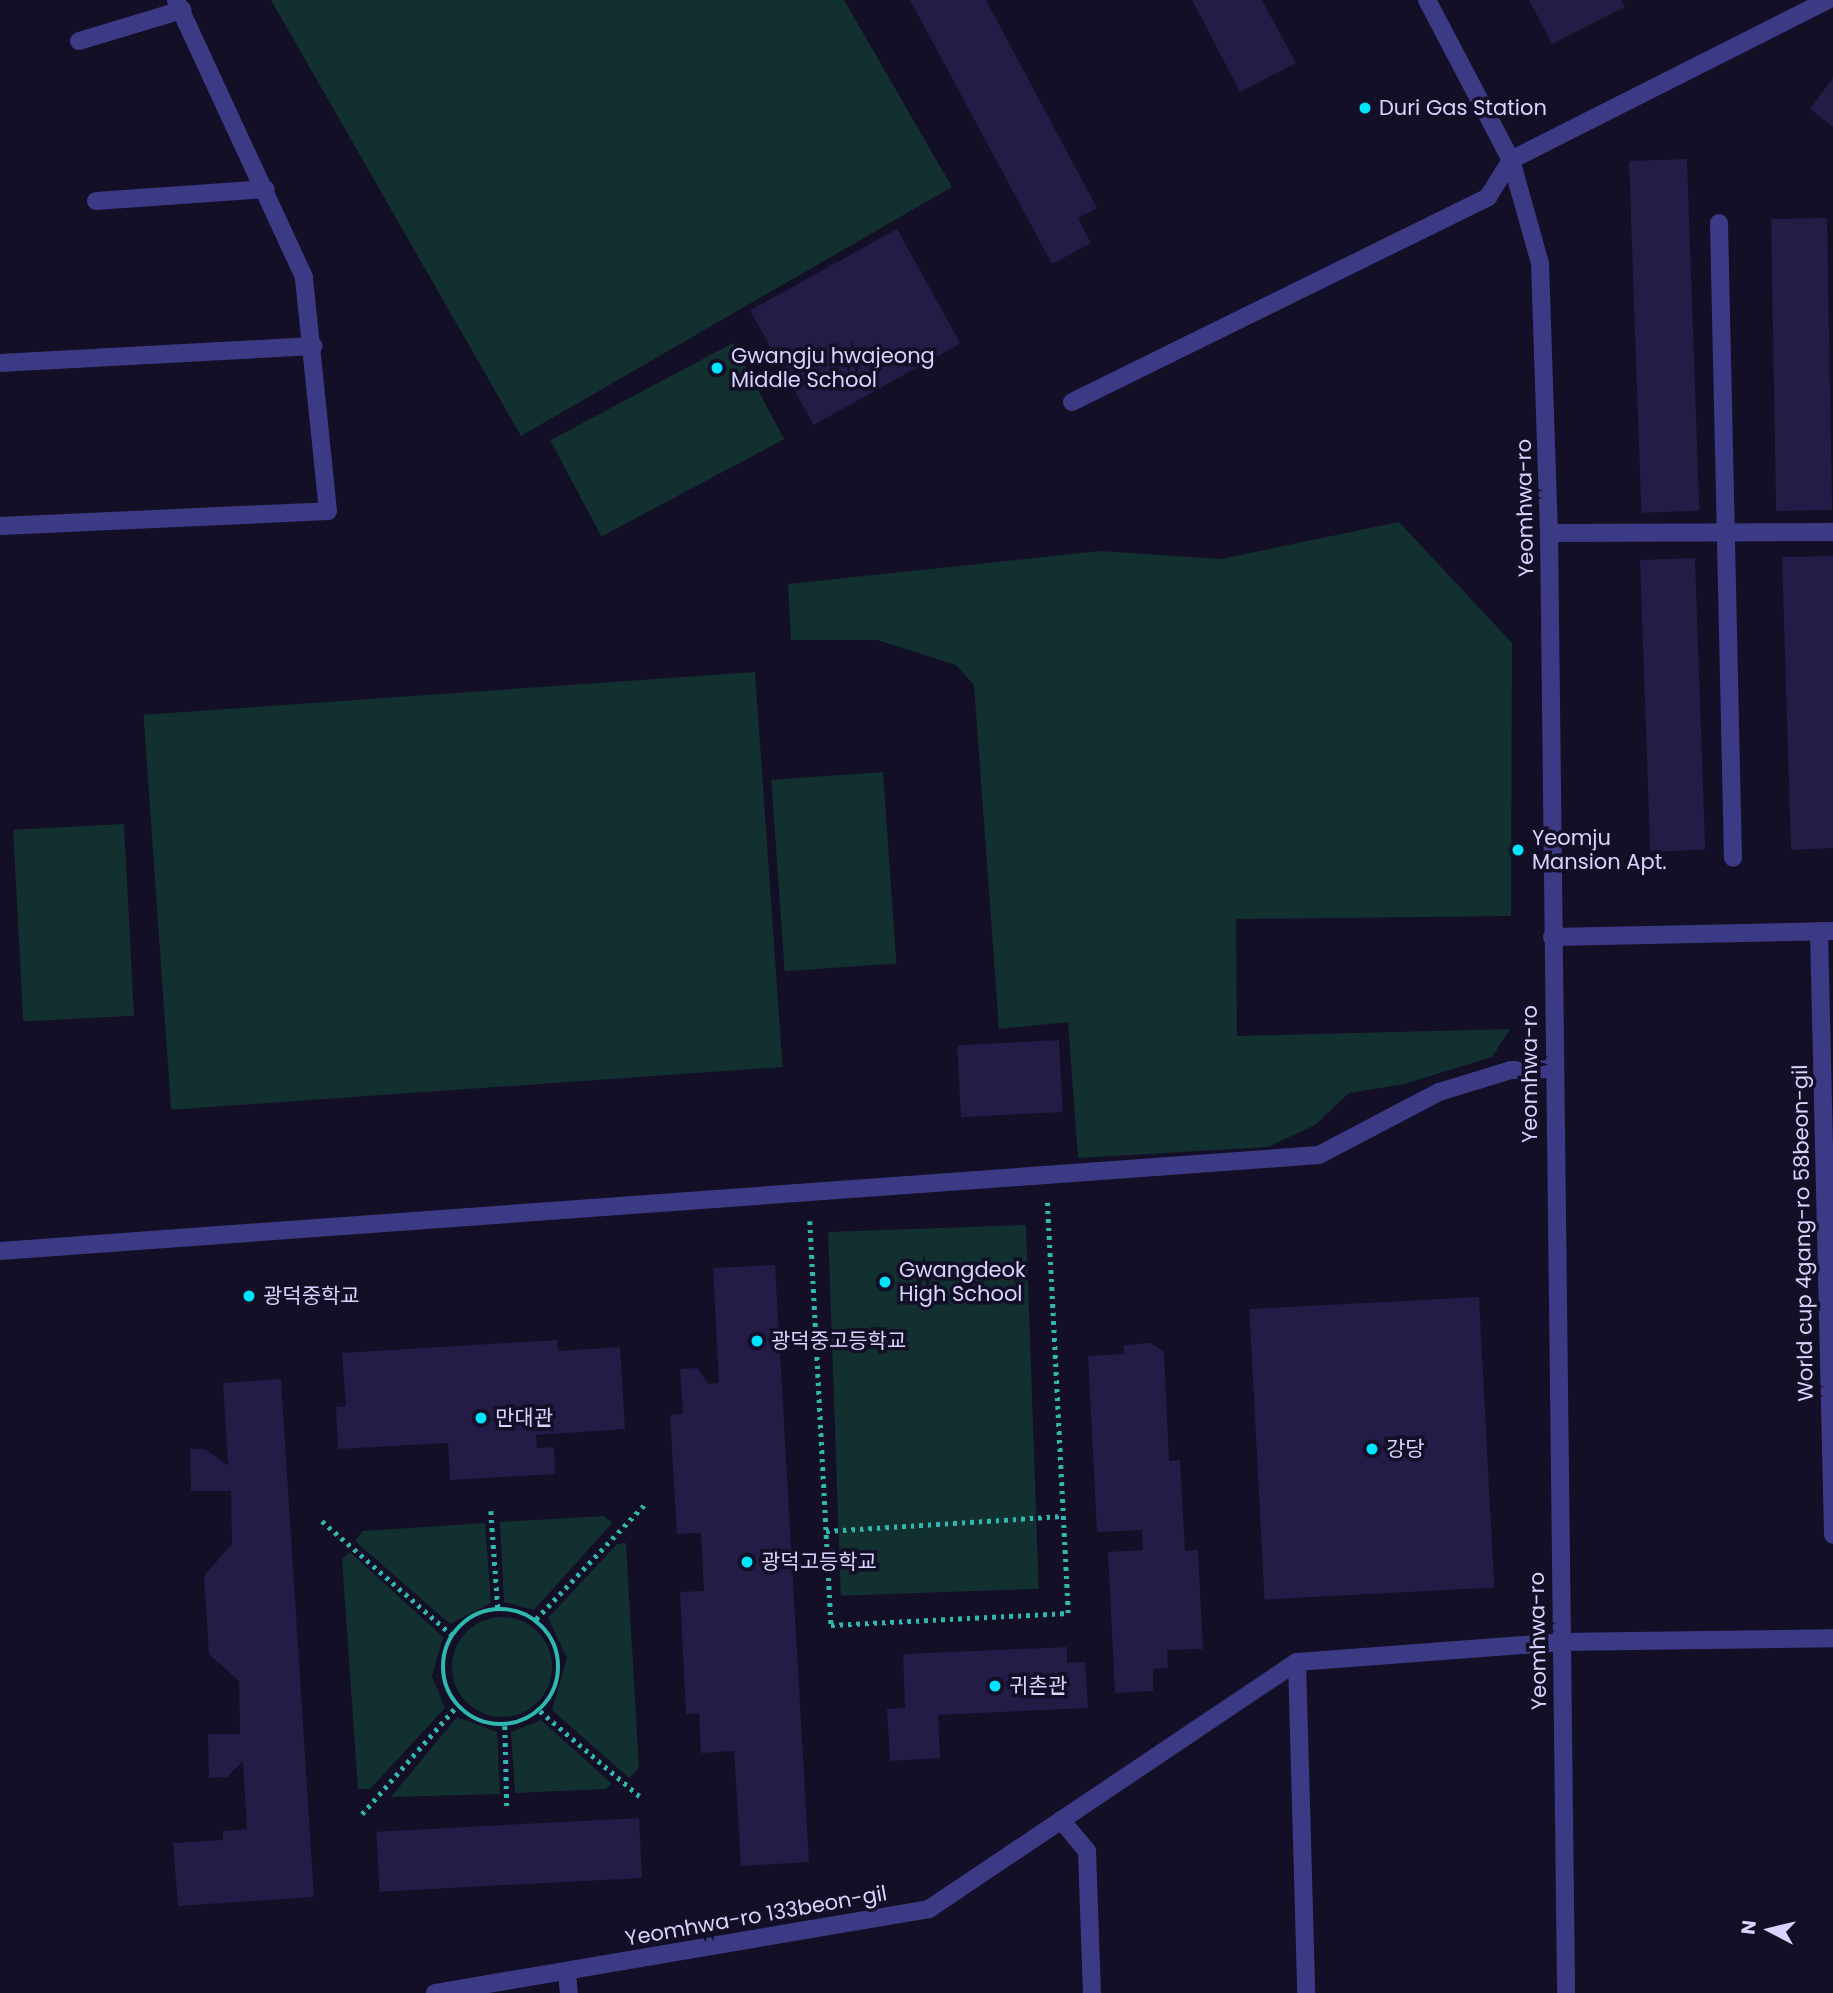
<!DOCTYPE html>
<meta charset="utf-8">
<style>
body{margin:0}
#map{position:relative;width:1833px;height:1993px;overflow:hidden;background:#130f26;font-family:Poppins,"Noto Sans KR",sans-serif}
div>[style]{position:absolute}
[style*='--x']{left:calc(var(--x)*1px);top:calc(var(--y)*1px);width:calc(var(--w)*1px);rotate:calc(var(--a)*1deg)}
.green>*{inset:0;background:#12302f;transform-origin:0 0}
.round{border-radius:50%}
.building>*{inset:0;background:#241b47;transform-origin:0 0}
.path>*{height:4.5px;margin-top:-2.25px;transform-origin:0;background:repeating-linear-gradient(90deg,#2fb8b0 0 3.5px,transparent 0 8.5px)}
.path>.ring{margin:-2.25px;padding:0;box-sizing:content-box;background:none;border:4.5px solid #2fb8b0;border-radius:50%}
.service>*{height:18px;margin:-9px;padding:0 9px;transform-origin:9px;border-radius:9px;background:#3d3a85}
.minor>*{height:18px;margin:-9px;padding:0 9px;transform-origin:9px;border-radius:9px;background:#3d3a85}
.tertiary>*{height:18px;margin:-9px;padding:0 9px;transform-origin:9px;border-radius:9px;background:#3d3a85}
.dots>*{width:19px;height:19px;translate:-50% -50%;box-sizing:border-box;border:4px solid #130f26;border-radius:50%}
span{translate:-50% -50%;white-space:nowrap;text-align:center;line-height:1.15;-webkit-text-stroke:7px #130f26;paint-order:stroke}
.poi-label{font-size:21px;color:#d9d4ff}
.left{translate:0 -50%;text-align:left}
.street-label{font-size:21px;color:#d9d4ff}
.north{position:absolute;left:1735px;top:1895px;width:70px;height:70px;-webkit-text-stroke:5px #130f26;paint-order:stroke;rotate:277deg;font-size:19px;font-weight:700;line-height:28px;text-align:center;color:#d9d4ff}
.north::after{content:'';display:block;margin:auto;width:24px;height:32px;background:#d9d4ff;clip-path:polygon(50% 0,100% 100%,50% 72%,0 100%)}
</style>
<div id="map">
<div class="green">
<i style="clip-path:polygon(271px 0,844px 0,952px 187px,521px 436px)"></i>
<i style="left:733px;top:343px;width:109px;height:207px;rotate:62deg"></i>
<i style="clip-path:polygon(1399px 522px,1512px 643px,1511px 916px,1236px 919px,1237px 1036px,1510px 1029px,1492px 1057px,1404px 1084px,1349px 1093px,1315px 1125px,1268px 1147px,1078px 1158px,1068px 1022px,999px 1029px,974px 685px,956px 665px,877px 640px,791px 640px,788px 584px,1100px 551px,1221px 559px)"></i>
<i style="left:755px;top:672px;width:396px;height:613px;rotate:86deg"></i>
<i style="left:883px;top:772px;width:192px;height:112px;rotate:86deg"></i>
<i style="left:124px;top:824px;width:192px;height:111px;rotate:87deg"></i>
<i style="left:1026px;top:1225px;width:364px;height:198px;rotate:88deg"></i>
<i style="clip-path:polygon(604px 1516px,612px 1523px,534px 1610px,504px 1602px,500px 1522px)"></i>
<i style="clip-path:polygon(485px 1523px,491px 1603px,450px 1624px,355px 1541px,363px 1531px)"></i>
<i style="clip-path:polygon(626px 1543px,639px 1769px,629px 1778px,552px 1710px,567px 1658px,548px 1618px,617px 1544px)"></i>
<i style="clip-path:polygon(350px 1552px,443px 1637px,432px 1676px,445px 1708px,370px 1789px,358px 1789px,342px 1559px)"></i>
<i class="round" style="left:452px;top:1617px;width:100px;height:100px"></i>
<i style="clip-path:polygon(457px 1717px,497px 1732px,500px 1794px,391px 1797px)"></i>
<i style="clip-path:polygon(541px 1720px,612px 1784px,605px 1789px,515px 1793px,511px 1732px)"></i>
</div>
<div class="building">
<i style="clip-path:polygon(910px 0,986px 0,1097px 208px,1078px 218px,1091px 243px,1052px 264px)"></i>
<i style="clip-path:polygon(1192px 0,1262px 0,1296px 63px,1240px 92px)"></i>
<i style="clip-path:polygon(1529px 0,1621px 0,1625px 7px,1552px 44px)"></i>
<i style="clip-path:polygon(1833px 78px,1833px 127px,1810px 109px)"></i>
<i style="left:1687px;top:159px;width:352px;height:58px;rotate:88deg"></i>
<i style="left:1827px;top:218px;width:292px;height:56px;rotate:89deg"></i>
<i style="left:897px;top:229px;width:131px;height:168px;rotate:61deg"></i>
<i style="clip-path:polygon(1833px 556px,1833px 848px,1791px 850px,1782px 557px)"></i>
<i style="left:1695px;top:558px;width:292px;height:55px;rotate:88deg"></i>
<i style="left:1059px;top:1040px;width:72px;height:102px;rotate:87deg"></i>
<i style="clip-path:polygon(775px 1265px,809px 1862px,741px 1866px,734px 1751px,701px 1753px,699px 1713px,686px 1714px,680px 1592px,704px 1591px,701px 1533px,677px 1534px,670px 1415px,683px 1414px,680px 1369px,698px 1368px,708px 1384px,719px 1383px,713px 1268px)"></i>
<i style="left:1479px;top:1297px;width:291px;height:230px;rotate:87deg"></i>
<i style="clip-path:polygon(557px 1340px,558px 1351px,620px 1347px,625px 1429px,536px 1435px,537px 1448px,554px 1447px,555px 1474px,450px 1480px,448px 1443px,338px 1449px,336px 1407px,346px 1406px,342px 1353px)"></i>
<i style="clip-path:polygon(1151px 1343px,1164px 1352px,1169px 1461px,1180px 1460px,1185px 1551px,1198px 1550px,1203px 1649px,1167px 1650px,1168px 1668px,1153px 1669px,1153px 1691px,1115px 1693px,1108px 1552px,1143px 1550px,1142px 1530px,1097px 1532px,1088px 1356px,1124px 1354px,1124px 1345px)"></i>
<i style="clip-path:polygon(281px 1379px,314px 1897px,178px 1906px,173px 1843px,223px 1840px,223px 1831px,247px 1829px,243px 1761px,227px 1777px,209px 1778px,208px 1734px,240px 1734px,239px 1681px,209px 1654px,204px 1576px,232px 1544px,231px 1491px,191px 1491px,190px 1449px,205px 1449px,228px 1465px,223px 1383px)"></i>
<i style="clip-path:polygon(1067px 1647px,1067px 1663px,1085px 1662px,1088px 1708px,938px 1715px,940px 1758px,890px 1761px,887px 1709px,905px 1708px,903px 1654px)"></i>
<i style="left:639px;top:1818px;width:60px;height:263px;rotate:87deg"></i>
</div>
<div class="path">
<i style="--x:810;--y:1221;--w:405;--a:87"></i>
<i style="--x:831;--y:1625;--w:237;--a:-2.9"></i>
<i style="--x:1068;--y:1613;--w:411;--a:-92.9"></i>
<i style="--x:491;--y:1511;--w:97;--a:85.9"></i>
<i style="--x:322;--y:1521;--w:173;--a:41.2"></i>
<i style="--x:826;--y:1531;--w:237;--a:-3.6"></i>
<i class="ring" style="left:443px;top:1609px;width:111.5px;height:111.5px"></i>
<i style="--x:536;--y:1619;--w:158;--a:-46.5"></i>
<i style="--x:540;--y:1711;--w:135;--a:40.5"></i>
<i style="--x:505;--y:1726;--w:80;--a:88.6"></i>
<i style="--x:362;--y:1814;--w:144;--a:-48.7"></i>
</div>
<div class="service">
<i style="--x:79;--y:41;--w:108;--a:-16.8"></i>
<i style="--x:96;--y:201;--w:170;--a:-4"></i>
<i style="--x:1719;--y:223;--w:635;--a:88.74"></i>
<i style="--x:0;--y:363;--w:314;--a:-3.1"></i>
<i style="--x:0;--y:526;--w:328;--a:-2.6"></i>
<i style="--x:328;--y:511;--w:235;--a:-95.9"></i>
<i style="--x:304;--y:277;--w:305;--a:-114.8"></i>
<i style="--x:1549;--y:533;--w:284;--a:-0.2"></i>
<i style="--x:0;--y:1251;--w:1322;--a:-4.16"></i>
<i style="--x:1319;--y:1155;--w:136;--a:-27.7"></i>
<i style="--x:1439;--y:1092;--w:75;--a:-17"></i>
<i style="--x:1511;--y:1070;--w:41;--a:-1.4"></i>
<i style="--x:1061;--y:1820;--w:40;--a:50"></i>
<i style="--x:1087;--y:1851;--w:142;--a:88"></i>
</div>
<div class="minor">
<i style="--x:1072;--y:402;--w:464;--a:-26.2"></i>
<i style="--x:1488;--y:197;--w:44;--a:-58.1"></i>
<i style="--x:1511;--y:160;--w:355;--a:-26.8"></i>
<i style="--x:1819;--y:931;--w:604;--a:88.67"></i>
<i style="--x:1552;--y:937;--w:281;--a:-1.2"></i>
<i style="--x:1297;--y:1662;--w:331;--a:88.4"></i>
<i style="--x:567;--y:1972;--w:21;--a:85"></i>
<i style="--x:435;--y:1993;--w:501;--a:-9.65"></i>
<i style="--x:929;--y:1909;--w:443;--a:-33.9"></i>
<i style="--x:1297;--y:1662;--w:264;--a:-4.3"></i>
<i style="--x:1560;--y:1642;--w:273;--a:-0.8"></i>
</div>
<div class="tertiary">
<i style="--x:1427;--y:0;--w:181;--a:62.3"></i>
<i style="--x:1511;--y:160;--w:107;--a:74.3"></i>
<i style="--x:1540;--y:263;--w:270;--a:88.1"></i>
<i style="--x:1549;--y:533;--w:1460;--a:89.33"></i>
</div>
<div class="dots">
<i style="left:1365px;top:108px;background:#00e5ff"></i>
<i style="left:717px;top:368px;background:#00e5ff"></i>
<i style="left:1518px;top:850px;background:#00e5ff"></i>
<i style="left:885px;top:1282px;background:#00e5ff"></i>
<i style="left:249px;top:1296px;background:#00e5ff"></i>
<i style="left:757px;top:1341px;background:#00e5ff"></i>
<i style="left:481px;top:1418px;background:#00e5ff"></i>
<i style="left:1372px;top:1449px;background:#00e5ff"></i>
<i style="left:747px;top:1562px;background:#00e5ff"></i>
<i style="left:995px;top:1686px;background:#00e5ff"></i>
</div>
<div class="poi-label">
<span class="left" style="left:1379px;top:108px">Duri Gas Station</span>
<span class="left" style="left:731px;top:368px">Gwangju hwajeong<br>Middle School</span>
<span class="left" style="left:1532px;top:850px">Yeomju<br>Mansion Apt.</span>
<span class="left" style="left:899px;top:1282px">Gwangdeok<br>High School</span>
<span class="left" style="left:263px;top:1296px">광덕중학교</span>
<span class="left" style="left:771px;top:1341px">광덕중고등학교</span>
<span class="left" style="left:495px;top:1418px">만대관</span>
<span class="left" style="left:1386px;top:1449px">강당</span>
<span class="left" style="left:761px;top:1562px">광덕고등학교</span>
<span class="left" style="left:1009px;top:1686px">귀촌관</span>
</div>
<div class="street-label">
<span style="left:1525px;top:508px;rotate:-91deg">Yeomhwa-ro</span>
<span style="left:1530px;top:1074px;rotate:-90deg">Yeomhwa-ro</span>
<span style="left:1803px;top:1233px;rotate:-91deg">World cup 4gang-ro 58beon-gil</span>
<span style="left:1538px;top:1641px;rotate:-91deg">Yeomhwa-ro</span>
<span style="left:756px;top:1916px;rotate:-10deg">Yeomhwa-ro 133beon-gil</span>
</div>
<div class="north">N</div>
</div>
